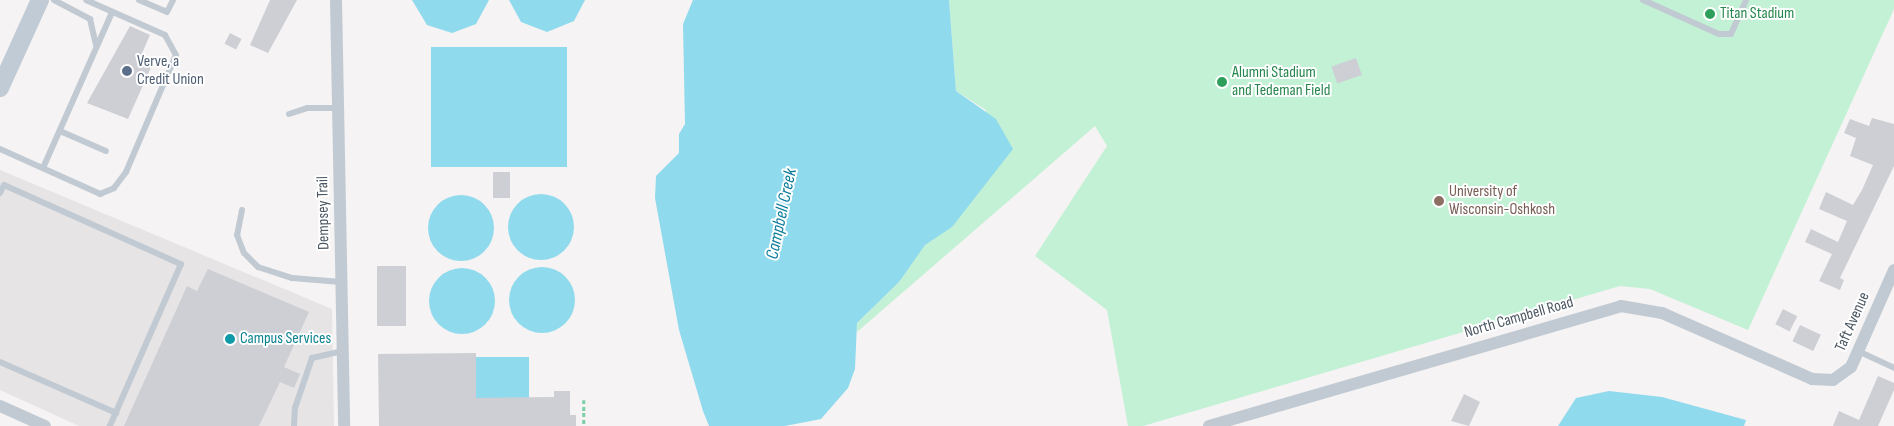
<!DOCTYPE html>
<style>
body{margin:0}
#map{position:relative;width:1894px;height:426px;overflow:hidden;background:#f5f3f3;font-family:"Sofia Sans Condensed",sans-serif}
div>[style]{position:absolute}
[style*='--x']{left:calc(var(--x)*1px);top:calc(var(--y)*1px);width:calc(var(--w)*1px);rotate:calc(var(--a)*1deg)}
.education>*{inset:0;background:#e6e4e5}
.green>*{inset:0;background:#c3f1d5}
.water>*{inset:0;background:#90daee;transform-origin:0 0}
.round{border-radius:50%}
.building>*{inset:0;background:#cdcfd5;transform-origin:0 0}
.path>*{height:2.5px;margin-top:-1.25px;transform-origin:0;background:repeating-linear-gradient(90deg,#7ad0a6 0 4px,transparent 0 6.5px)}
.service>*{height:6px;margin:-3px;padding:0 3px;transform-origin:3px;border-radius:3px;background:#c1cad2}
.minor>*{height:12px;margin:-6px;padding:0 6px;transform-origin:6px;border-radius:6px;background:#c1cad2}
.secondary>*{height:18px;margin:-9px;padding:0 9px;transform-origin:9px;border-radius:9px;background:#c1cbd6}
.dots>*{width:14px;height:14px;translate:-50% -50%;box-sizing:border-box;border:2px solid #fff;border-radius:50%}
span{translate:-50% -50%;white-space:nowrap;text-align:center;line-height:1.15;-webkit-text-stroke:4px #fff;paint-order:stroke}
.leisure-label{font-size:16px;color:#27864d}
.left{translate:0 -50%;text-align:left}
.service-label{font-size:16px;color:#4e5e75}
.education-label{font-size:16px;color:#785e54}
.street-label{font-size:16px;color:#4a5661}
.culture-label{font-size:16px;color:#0d838f}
.water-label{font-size:18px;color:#0c7c9b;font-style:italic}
</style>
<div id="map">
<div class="education">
<i style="clip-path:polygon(0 170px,332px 309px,334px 426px,79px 426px,0 390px)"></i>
</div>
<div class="green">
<i style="clip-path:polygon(949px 0,1894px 0,1894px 9px,1748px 330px,1650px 289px,1620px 286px,1143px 426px,1128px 426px,1107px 310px,1035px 256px,1107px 146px,1095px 126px,857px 332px,857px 323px,899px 282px,915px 255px,976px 195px,986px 110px,956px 91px)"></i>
</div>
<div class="water">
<i style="clip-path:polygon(412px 0,489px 0,476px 24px,452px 33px,427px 25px)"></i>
<i style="clip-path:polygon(509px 0,585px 0,574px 21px,547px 32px,521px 22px)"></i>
<i style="clip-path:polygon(693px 0,949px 0,956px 91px,996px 119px,1013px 149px,952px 227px,925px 245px,899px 282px,857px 323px,855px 369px,848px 388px,821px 419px,785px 426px,709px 426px,703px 411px,679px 330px,655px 198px,656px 176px,679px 153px,679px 134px,685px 124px,683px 24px)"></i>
<i style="left:567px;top:47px;width:120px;height:136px;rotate:90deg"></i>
<i class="round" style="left:508px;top:194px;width:66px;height:66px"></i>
<i class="round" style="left:428px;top:195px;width:66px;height:66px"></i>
<i class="round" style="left:509px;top:267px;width:66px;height:66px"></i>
<i class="round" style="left:429px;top:268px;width:66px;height:66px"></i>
<i style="left:476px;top:357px;width:53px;height:41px"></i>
<i style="clip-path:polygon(1609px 391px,1662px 397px,1746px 420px,1744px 426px,1558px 426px,1576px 398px)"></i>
</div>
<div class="building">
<i style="clip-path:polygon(270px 0,297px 0,268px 53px,250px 45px)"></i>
<i style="clip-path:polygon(130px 26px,150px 35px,139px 60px,152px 65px,128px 119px,87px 103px)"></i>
<i style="left:230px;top:33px;width:13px;height:12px;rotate:27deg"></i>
<i style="left:1356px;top:58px;width:18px;height:26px;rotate:71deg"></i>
<i style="clip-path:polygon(1872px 118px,1894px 124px,1894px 166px,1840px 278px,1844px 280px,1840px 290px,1819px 281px,1832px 254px,1805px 242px,1811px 229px,1838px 242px,1847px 221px,1819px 209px,1826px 192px,1853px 205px,1862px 190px,1873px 165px,1850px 156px,1856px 138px,1844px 133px,1850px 119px,1869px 126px)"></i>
<i style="left:493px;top:172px;width:17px;height:26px"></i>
<i style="left:377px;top:266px;width:29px;height:60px"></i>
<i style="clip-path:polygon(208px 269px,309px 312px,284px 367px,300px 374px,294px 388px,280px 382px,259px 426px,124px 426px,187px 286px,197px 291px)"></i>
<i style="left:1783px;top:309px;width:16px;height:17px;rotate:27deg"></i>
<i style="left:1800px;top:325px;width:23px;height:18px;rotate:25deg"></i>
<i style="clip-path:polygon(476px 353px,476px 398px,554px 397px,554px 391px,570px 391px,570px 415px,576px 415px,576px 426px,379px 426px,378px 354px)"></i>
<i style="clip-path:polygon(1878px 376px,1894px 383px,1894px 390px,1878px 426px,1833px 426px,1839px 411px,1859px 420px)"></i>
<i style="clip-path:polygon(1464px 394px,1480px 402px,1469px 426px,1451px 421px)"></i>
</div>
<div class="path">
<i style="--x:584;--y:400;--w:26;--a:90"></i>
</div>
<div class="service">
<i style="--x:54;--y:0;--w:41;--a:27.8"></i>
<i style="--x:90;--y:19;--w:26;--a:77"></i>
<i style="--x:139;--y:0;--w:30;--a:23"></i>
<i style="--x:167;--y:12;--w:13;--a:-63"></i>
<i style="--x:1643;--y:0;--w:83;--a:24.1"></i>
<i style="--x:1719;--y:34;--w:12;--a:0"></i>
<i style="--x:1731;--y:34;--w:37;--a:-66"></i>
<i style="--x:289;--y:114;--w:19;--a:-18"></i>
<i style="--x:307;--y:108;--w:31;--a:0"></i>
<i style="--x:60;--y:131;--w:50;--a:23.5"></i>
<i style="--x:0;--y:149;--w:110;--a:24.2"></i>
<i style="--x:100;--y:194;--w:15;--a:-23"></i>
<i style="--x:114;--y:188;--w:20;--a:-53"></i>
<i style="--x:126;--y:172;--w:127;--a:-66.9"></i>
<i style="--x:176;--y:55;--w:23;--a:-119"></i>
<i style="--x:165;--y:35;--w:86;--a:-156.1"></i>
<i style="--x:43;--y:168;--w:171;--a:-66.1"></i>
<i style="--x:0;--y:193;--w:9;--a:-63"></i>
<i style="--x:4;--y:185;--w:194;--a:24.1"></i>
<i style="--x:181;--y:264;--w:177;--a:113.7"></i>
<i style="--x:242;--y:210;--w:25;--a:101"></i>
<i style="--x:237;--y:235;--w:19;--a:69"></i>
<i style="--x:244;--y:253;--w:20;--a:45"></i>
<i style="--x:258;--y:267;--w:36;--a:18"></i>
<i style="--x:292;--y:278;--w:49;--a:4.7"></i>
<i style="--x:1858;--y:351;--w:40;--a:25"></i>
<i style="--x:0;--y:362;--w:127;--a:23.7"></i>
<i style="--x:294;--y:426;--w:18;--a:-87"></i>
<i style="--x:295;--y:408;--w:53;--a:-71.2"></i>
<i style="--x:312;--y:358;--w:32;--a:-13"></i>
</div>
<div class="minor">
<i style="--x:336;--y:0;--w:426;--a:88.9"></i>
<i style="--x:0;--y:406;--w:49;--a:24"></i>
<i style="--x:1209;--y:426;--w:429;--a:-16.2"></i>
<i style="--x:1621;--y:306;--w:42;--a:9.7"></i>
<i style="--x:1662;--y:313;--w:164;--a:23.7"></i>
<i style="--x:1812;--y:379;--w:21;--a:3"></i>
<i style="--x:1833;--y:380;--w:22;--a:-36"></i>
<i style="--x:1851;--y:367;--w:106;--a:-66.1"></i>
</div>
<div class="secondary">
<i style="--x:0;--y:88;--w:97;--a:-65.6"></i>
</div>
<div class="dots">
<i style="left:1710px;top:14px;background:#2e9e5b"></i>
<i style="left:127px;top:71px;background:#5c6f8a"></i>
<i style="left:1222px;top:82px;background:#2e9e5b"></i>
<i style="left:1439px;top:201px;background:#8d6e63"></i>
<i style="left:230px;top:339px;background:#0f9aa8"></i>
</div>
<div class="leisure-label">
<span class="left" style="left:1720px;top:14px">Titan Stadium</span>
<span class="left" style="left:1232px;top:82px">Alumni Stadium<br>and Tedeman Field</span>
</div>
<div class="service-label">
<span class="left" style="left:137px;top:71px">Verve, a<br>Credit Union</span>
</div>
<div class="education-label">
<span class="left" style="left:1449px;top:201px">University of<br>Wisconsin-Oshkosh</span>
</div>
<div class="street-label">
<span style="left:324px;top:213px;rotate:-91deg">Dempsey Trail</span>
<span style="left:1519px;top:318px;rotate:-16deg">North Campbell Road</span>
<span style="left:1853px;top:322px;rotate:-66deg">Taft Avenue</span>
</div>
<div class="culture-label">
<span class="left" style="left:240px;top:339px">Campus Services</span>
</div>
<div class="water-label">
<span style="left:782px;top:214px;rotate:-78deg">Campbell Creek</span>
</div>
</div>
